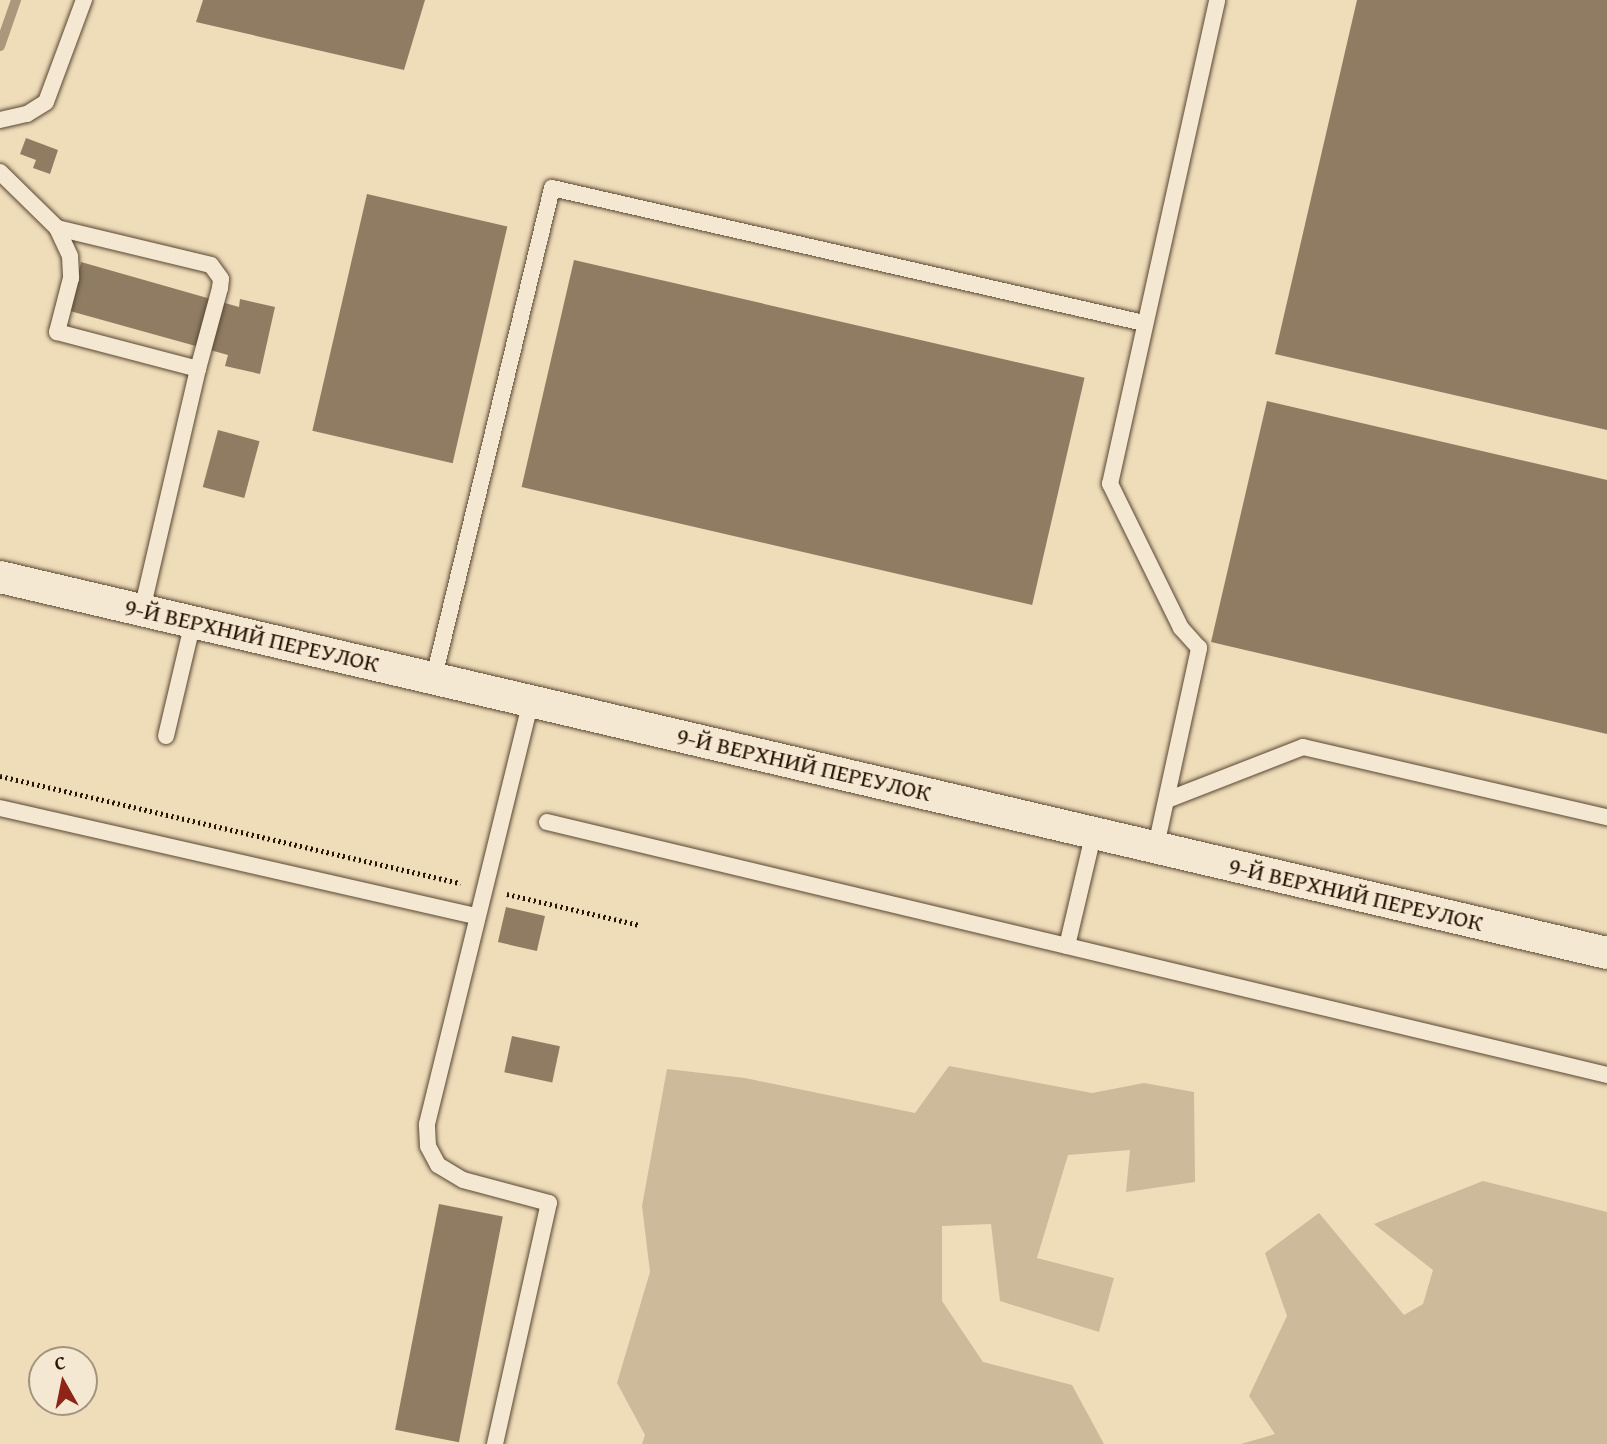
<!DOCTYPE html>
<meta charset="utf-8">
<style>
body{margin:0}
#map{position:relative;width:1607px;height:1444px;overflow:hidden;background:#efdcb9;font-family:"Gentium Book Plus",serif}
div>[style]{position:absolute}
[style*='--x']{left:calc(var(--x)*1px);top:calc(var(--y)*1px);width:calc(var(--w)*1px);rotate:calc(var(--a)*1deg)}
.green>*{inset:0;background:#cdba9b}
.stream>*{height:10px;margin:-5px;padding:0 5px;transform-origin:5px;border-radius:5px;background:#ab987c}
.building>*{inset:0;background:#8f7c63;transform-origin:0 0}
.path>*{height:4.5px;margin-top:-2.25px;transform-origin:0;background:repeating-linear-gradient(90deg,#271506 0 2px,transparent 0 5.5px)}
.roads{filter:drop-shadow(0 0 2px #594733) drop-shadow(0 0 2px #594733)}
.service>*{height:16px;margin:-8px;padding:0 8px;transform-origin:8px;border-radius:8px;background:#f5e8d2}
.minor>*{height:32px;margin:-16px;padding:0 16px;transform-origin:16px;border-radius:16px;background:#f5e8d2}
span{translate:-50% -50%;white-space:nowrap;text-align:center;line-height:1.15;-webkit-text-stroke:5px #f5e8d2;paint-order:stroke}
.street-label{font-size:24px;color:#271506}
.north{position:absolute;left:28px;top:1346px;width:70px;height:70px;box-sizing:border-box;background:#f5e8d2;border:2px solid #a39480;border-radius:50%;rotate:351deg;font-size:19px;font-weight:700;line-height:28px;text-align:center;color:#271506}
.north::after{content:'';display:block;margin:auto;width:24px;height:32px;background:#8f2418;clip-path:polygon(50% 0,100% 100%,50% 72%,0 100%)}
</style>
<div id="map">
<div class="green">
<i style="clip-path:polygon(949px 1066px,1092px 1093px,1144px 1083px,1194px 1092px,1195px 1182px,1126px 1192px,1130px 1150px,1068px 1155px,1037px 1258px,1114px 1278px,1099px 1332px,1000px 1301px,991px 1224px,942px 1226px,942px 1301px,983px 1362px,1072px 1385px,1104px 1444px,642px 1444px,645px 1435px,617px 1383px,650px 1272px,642px 1206px,667px 1069px,745px 1078px,915px 1113px)"></i>
<i style="clip-path:polygon(1483px 1181px,1607px 1212px,1607px 1444px,1241px 1444px,1275px 1434px,1249px 1396px,1287px 1316px,1265px 1253px,1319px 1213px,1404px 1315px,1423px 1304px,1433px 1270px,1374px 1224px)"></i>
</div>
<div class="stream">
<i style="--x:0;--y:46;--w:49;--a:-70.8"></i>
</div>
<div class="building">
<i style="clip-path:polygon(203px 0,425px 0,404px 70px,196px 22px)"></i>
<i style="clip-path:polygon(1357px 0,1607px 0,1607px 430px,1275px 354px)"></i>
<i style="clip-path:polygon(26px 138px,58px 150px,50px 174px,33px 168px,36px 160px,20px 154px)"></i>
<i style="left:367px;top:194px;width:144px;height:243px;rotate:13deg"></i>
<i style="left:574px;top:260px;width:524px;height:233px;rotate:13deg"></i>
<i style="clip-path:polygon(81px 262px,239px 307px,240px 299px,275px 307px,260px 374px,225px 366px,228px 355px,70px 311px)"></i>
<i style="clip-path:polygon(1267px 401px,1607px 480px,1607px 734px,1211px 642px)"></i>
<i style="left:218px;top:430px;width:43px;height:59px;rotate:15deg"></i>
<i style="left:506px;top:907px;width:40px;height:36px;rotate:13deg"></i>
<i style="left:512px;top:1036px;width:49px;height:37px;rotate:12deg"></i>
<i style="left:439px;top:1204px;width:65px;height:230px;rotate:11deg"></i>
</div>
<div class="path">
<i style="--x:0;--y:776;--w:473;--a:13.1"></i>
<i style="--x:507;--y:894;--w:136;--a:13.2"></i>
</div>
<div class="roads">
<div class="service">
<i style="--x:0;--y:120;--w:28;--a:-13"></i>
<i style="--x:27;--y:114;--w:22;--a:-32"></i>
<i style="--x:46;--y:102;--w:109;--a:-69.6"></i>
<i style="--x:0;--y:172;--w:80;--a:44.5"></i>
<i style="--x:57;--y:228;--w:31;--a:65"></i>
<i style="--x:70;--y:256;--w:22;--a:87"></i>
<i style="--x:71;--y:278;--w:56;--a:104.5"></i>
<i style="--x:57;--y:332;--w:146;--a:14.7"></i>
<i style="--x:198;--y:369;--w:247;--a:103.1"></i>
<i style="--x:57;--y:228;--w:158;--a:13.5"></i>
<i style="--x:211;--y:265;--w:17;--a:54"></i>
<i style="--x:221;--y:279;--w:9;--a:96"></i>
<i style="--x:220;--y:288;--w:84;--a:105.2"></i>
<i style="--x:434;--y:677;--w:503;--a:-76.43"></i>
<i style="--x:552;--y:188;--w:607;--a:12.85"></i>
<i style="--x:166;--y:736;--w:117;--a:-76.7"></i>
<i style="--x:1167;--y:800;--w:146;--a:-21.3"></i>
<i style="--x:1303;--y:747;--w:312;--a:13"></i>
<i style="--x:0;--y:808;--w:489;--a:12.8"></i>
<i style="--x:547;--y:822;--w:1090;--a:13.42"></i>
<i style="--x:1156;--y:846;--w:203;--a:-77.7"></i>
<i style="--x:1199;--y:648;--w:27;--a:-132"></i>
<i style="--x:1181;--y:628;--w:161;--a:-116.2"></i>
<i style="--x:1110;--y:484;--w:496;--a:-77.5"></i>
<i style="--x:1067;--y:946;--w:117;--a:-76.7"></i>
<i style="--x:495;--y:1444;--w:247;--a:-77.4"></i>
<i style="--x:549;--y:1203;--w:89;--a:-165"></i>
<i style="--x:463;--y:1180;--w:29;--a:-149"></i>
<i style="--x:438;--y:1165;--w:21;--a:-118"></i>
<i style="--x:428;--y:1146;--w:22;--a:-93"></i>
<i style="--x:427;--y:1124;--w:437;--a:-76.2"></i>
</div>
<div class="minor">
<i style="--x:0;--y:577;--w:1650;--a:13.17"></i>
</div>
</div>
<div class="street-label">
<span style="left:252px;top:635px;rotate:13deg">9-Й ВЕРХНИЙ ПЕРЕУЛОК</span>
<span style="left:804px;top:764px;rotate:13deg">9-Й ВЕРХНИЙ ПЕРЕУЛОК</span>
<span style="left:1356px;top:894px;rotate:13deg">9-Й ВЕРХНИЙ ПЕРЕУЛОК</span>
</div>
<div class="north">С</div>
</div>
